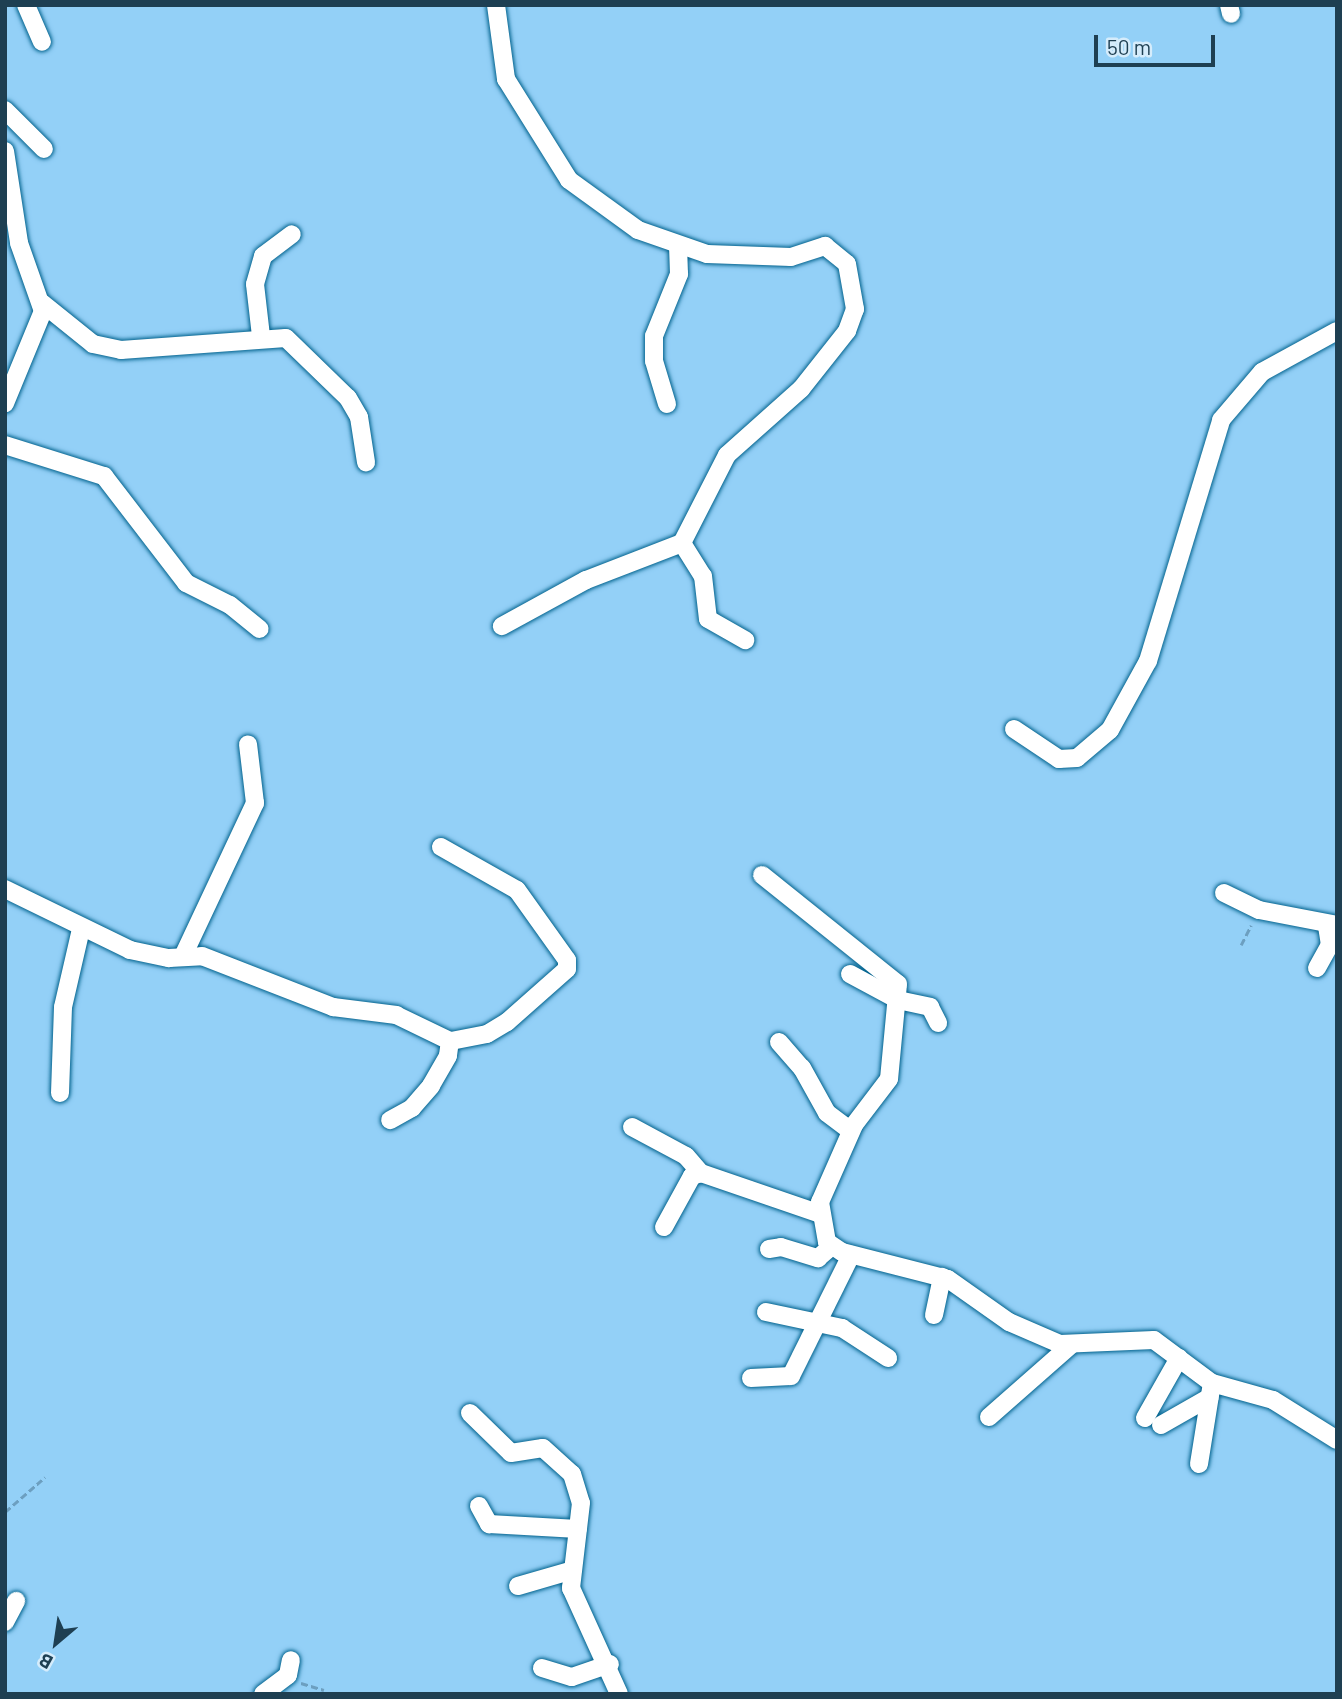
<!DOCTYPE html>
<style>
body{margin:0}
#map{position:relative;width:1342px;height:1699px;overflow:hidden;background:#93d0f7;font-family:Barlow,sans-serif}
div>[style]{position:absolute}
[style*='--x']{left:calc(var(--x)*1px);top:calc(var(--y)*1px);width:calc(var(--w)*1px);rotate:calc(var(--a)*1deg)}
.path>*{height:2.5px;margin-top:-1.25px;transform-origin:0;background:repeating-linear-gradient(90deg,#6c9fc0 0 7px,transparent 0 10.5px)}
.roads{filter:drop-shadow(0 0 2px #00628d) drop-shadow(0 0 2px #00628d)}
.minor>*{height:18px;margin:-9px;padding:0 9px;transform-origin:9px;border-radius:9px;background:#fff}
span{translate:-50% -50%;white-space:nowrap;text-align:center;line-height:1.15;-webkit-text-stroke:5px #d5ecfb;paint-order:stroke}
.frame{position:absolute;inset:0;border:7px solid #1e3f52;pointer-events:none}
.north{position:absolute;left:21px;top:1608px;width:70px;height:70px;-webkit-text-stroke:5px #d5ecfb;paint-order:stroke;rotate:209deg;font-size:19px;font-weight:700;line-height:28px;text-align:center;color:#1e3f52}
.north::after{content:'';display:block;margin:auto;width:24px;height:32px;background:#1e3f52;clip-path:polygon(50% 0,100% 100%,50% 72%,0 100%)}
.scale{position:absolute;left:1094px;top:35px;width:121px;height:32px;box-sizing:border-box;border:4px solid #1e3f52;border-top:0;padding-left:9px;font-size:21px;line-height:24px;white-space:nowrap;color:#1e3f52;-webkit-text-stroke:5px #d5ecfb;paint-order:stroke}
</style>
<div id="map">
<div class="path">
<i style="--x:1241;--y:945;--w:22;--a:-63"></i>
<i style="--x:5;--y:1512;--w:53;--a:-41.2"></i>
<i style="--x:301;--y:1683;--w:24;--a:17"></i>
</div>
<div class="roads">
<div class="minor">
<i style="--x:26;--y:5;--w:40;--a:66.6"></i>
<i style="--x:496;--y:5;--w:75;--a:82.3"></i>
<i style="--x:506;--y:79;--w:119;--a:58"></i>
<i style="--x:569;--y:180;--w:85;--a:35.9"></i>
<i style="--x:638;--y:230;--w:73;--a:19.2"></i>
<i style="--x:707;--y:254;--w:84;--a:2"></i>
<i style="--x:791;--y:257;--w:36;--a:-18"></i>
<i style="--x:825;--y:246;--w:28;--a:39"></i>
<i style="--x:847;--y:264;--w:46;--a:79.9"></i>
<i style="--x:855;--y:309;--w:23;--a:110"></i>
<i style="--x:847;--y:331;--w:74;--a:128.4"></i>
<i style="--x:801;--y:389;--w:99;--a:138.3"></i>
<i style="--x:727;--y:455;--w:99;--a:117.1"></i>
<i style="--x:682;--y:543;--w:103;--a:158.9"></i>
<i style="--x:586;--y:580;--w:96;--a:151.3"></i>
<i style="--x:1229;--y:5;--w:9;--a:77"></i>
<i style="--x:5;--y:110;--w:55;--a:45"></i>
<i style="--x:5;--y:151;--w:93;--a:81.3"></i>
<i style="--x:19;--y:243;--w:72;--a:70.6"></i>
<i style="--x:43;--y:311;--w:100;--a:112.4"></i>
<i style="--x:42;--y:303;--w:65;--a:38.8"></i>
<i style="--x:93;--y:344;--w:29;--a:12"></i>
<i style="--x:121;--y:350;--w:165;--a:-4.2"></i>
<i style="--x:286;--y:338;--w:86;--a:44.1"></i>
<i style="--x:348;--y:398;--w:22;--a:60"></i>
<i style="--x:359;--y:417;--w:46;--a:81.2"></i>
<i style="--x:261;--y:336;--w:52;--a:-96.6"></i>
<i style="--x:255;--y:284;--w:29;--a:-74"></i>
<i style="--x:263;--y:256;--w:36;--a:-37"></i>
<i style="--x:667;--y:404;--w:45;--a:-106.8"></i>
<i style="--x:654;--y:361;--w:25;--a:-90"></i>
<i style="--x:654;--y:336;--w:67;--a:-68"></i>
<i style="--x:679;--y:274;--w:29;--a:-92"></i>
<i style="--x:5;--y:445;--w:104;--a:17.4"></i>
<i style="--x:104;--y:476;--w:135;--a:52.5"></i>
<i style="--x:186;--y:583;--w:49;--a:26.6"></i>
<i style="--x:230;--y:605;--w:38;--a:39"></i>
<i style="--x:682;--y:543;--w:39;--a:58"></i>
<i style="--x:703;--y:576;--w:43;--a:83.4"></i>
<i style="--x:708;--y:619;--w:43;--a:29.6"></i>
<i style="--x:1014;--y:729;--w:54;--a:33.7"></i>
<i style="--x:1059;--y:759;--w:18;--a:-3"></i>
<i style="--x:1077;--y:758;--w:43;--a:-40.3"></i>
<i style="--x:1110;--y:730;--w:79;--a:-61.2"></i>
<i style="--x:1148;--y:661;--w:252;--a:-73.1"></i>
<i style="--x:1221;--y:420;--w:63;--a:-49.5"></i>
<i style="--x:1262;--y:372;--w:85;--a:-28.7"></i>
<i style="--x:441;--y:847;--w:87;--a:29.5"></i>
<i style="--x:517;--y:890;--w:86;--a:54.5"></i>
<i style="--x:567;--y:960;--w:9;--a:90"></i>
<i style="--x:567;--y:969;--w:80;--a:138.5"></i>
<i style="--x:507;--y:1022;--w:23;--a:149"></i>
<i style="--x:487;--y:1034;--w:38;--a:169"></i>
<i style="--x:762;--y:875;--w:174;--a:38.7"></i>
<i style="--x:898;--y:984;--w:95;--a:95.4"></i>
<i style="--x:889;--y:1079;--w:58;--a:127.3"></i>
<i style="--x:854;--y:1125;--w:84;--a:113.8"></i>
<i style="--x:820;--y:1202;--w:41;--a:80.1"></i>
<i style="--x:827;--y:1242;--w:18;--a:34"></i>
<i style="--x:842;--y:1252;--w:109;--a:14.3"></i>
<i style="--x:948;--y:1279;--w:75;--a:35.2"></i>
<i style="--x:1009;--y:1322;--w:56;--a:23.3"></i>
<i style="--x:1060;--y:1344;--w:94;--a:-2.4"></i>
<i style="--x:1154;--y:1340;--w:72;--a:36.6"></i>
<i style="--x:1212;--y:1383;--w:63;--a:15.6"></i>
<i style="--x:1273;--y:1400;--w:75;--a:32"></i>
<i style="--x:5;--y:889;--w:139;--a:26"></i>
<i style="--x:130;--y:950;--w:40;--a:12"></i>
<i style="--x:169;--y:958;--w:33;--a:-3"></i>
<i style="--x:202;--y:956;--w:141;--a:21.3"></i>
<i style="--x:333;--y:1007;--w:64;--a:7.2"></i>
<i style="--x:396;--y:1015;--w:60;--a:25.7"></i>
<i style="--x:450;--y:1041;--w:15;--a:98"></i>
<i style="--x:448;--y:1056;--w:34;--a:120"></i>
<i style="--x:431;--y:1086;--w:29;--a:131"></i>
<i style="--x:412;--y:1108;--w:25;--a:151"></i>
<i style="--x:1224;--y:893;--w:39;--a:26"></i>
<i style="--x:1259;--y:910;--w:79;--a:10.9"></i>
<i style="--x:184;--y:954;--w:167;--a:-64.8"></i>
<i style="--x:255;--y:803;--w:59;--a:-96.8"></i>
<i style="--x:1317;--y:968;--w:26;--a:-61"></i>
<i style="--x:1330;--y:945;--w:20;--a:-99"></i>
<i style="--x:850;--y:974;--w:55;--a:28.4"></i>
<i style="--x:898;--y:1000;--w:33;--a:12"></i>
<i style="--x:930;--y:1007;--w:18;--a:63"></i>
<i style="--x:779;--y:1042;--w:35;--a:49"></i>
<i style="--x:802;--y:1068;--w:51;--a:60.9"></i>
<i style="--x:827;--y:1113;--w:30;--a:37"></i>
<i style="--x:60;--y:1093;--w:86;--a:-88"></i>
<i style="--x:63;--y:1007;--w:80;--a:-77"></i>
<i style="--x:632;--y:1127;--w:61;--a:28.2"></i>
<i style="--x:686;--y:1156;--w:23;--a:49"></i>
<i style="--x:664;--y:1227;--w:58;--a:-61.2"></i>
<i style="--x:692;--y:1176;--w:9;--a:-18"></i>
<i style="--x:701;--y:1173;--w:124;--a:18.9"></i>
<i style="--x:769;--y:1249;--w:12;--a:-9"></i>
<i style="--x:781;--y:1247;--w:39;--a:17"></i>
<i style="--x:818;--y:1258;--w:18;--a:-41"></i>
<i style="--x:766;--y:1312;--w:78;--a:11.9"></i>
<i style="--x:842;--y:1328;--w:55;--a:33.1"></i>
<i style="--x:934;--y:1315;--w:39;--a:-78"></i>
<i style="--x:751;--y:1378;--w:40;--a:-2.9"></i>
<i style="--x:791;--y:1376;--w:135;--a:-63.6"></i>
<i style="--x:470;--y:1413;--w:57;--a:44.3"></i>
<i style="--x:511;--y:1453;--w:32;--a:-9"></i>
<i style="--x:543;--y:1448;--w:39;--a:42"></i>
<i style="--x:572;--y:1474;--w:30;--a:73"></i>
<i style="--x:581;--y:1503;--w:86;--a:96.7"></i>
<i style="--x:571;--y:1588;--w:116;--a:65.6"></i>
<i style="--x:989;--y:1417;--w:109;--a:-41.3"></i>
<i style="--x:1145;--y:1418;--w:69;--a:-60.5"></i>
<i style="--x:1161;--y:1425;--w:56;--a:-29.7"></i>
<i style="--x:1199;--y:1464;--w:82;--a:-80.9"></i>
<i style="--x:479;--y:1506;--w:21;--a:61"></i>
<i style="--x:489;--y:1524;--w:89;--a:3.2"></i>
<i style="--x:518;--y:1586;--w:57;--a:-16.2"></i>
<i style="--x:5;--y:1622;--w:24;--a:-62"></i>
<i style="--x:542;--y:1668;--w:31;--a:17"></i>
<i style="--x:572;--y:1677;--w:40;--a:-18.9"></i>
<i style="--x:263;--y:1694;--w:31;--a:-37"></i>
<i style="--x:288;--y:1675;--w:15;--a:-79"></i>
</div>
</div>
<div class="frame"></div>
<div class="north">B</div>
<div class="scale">50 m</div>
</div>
